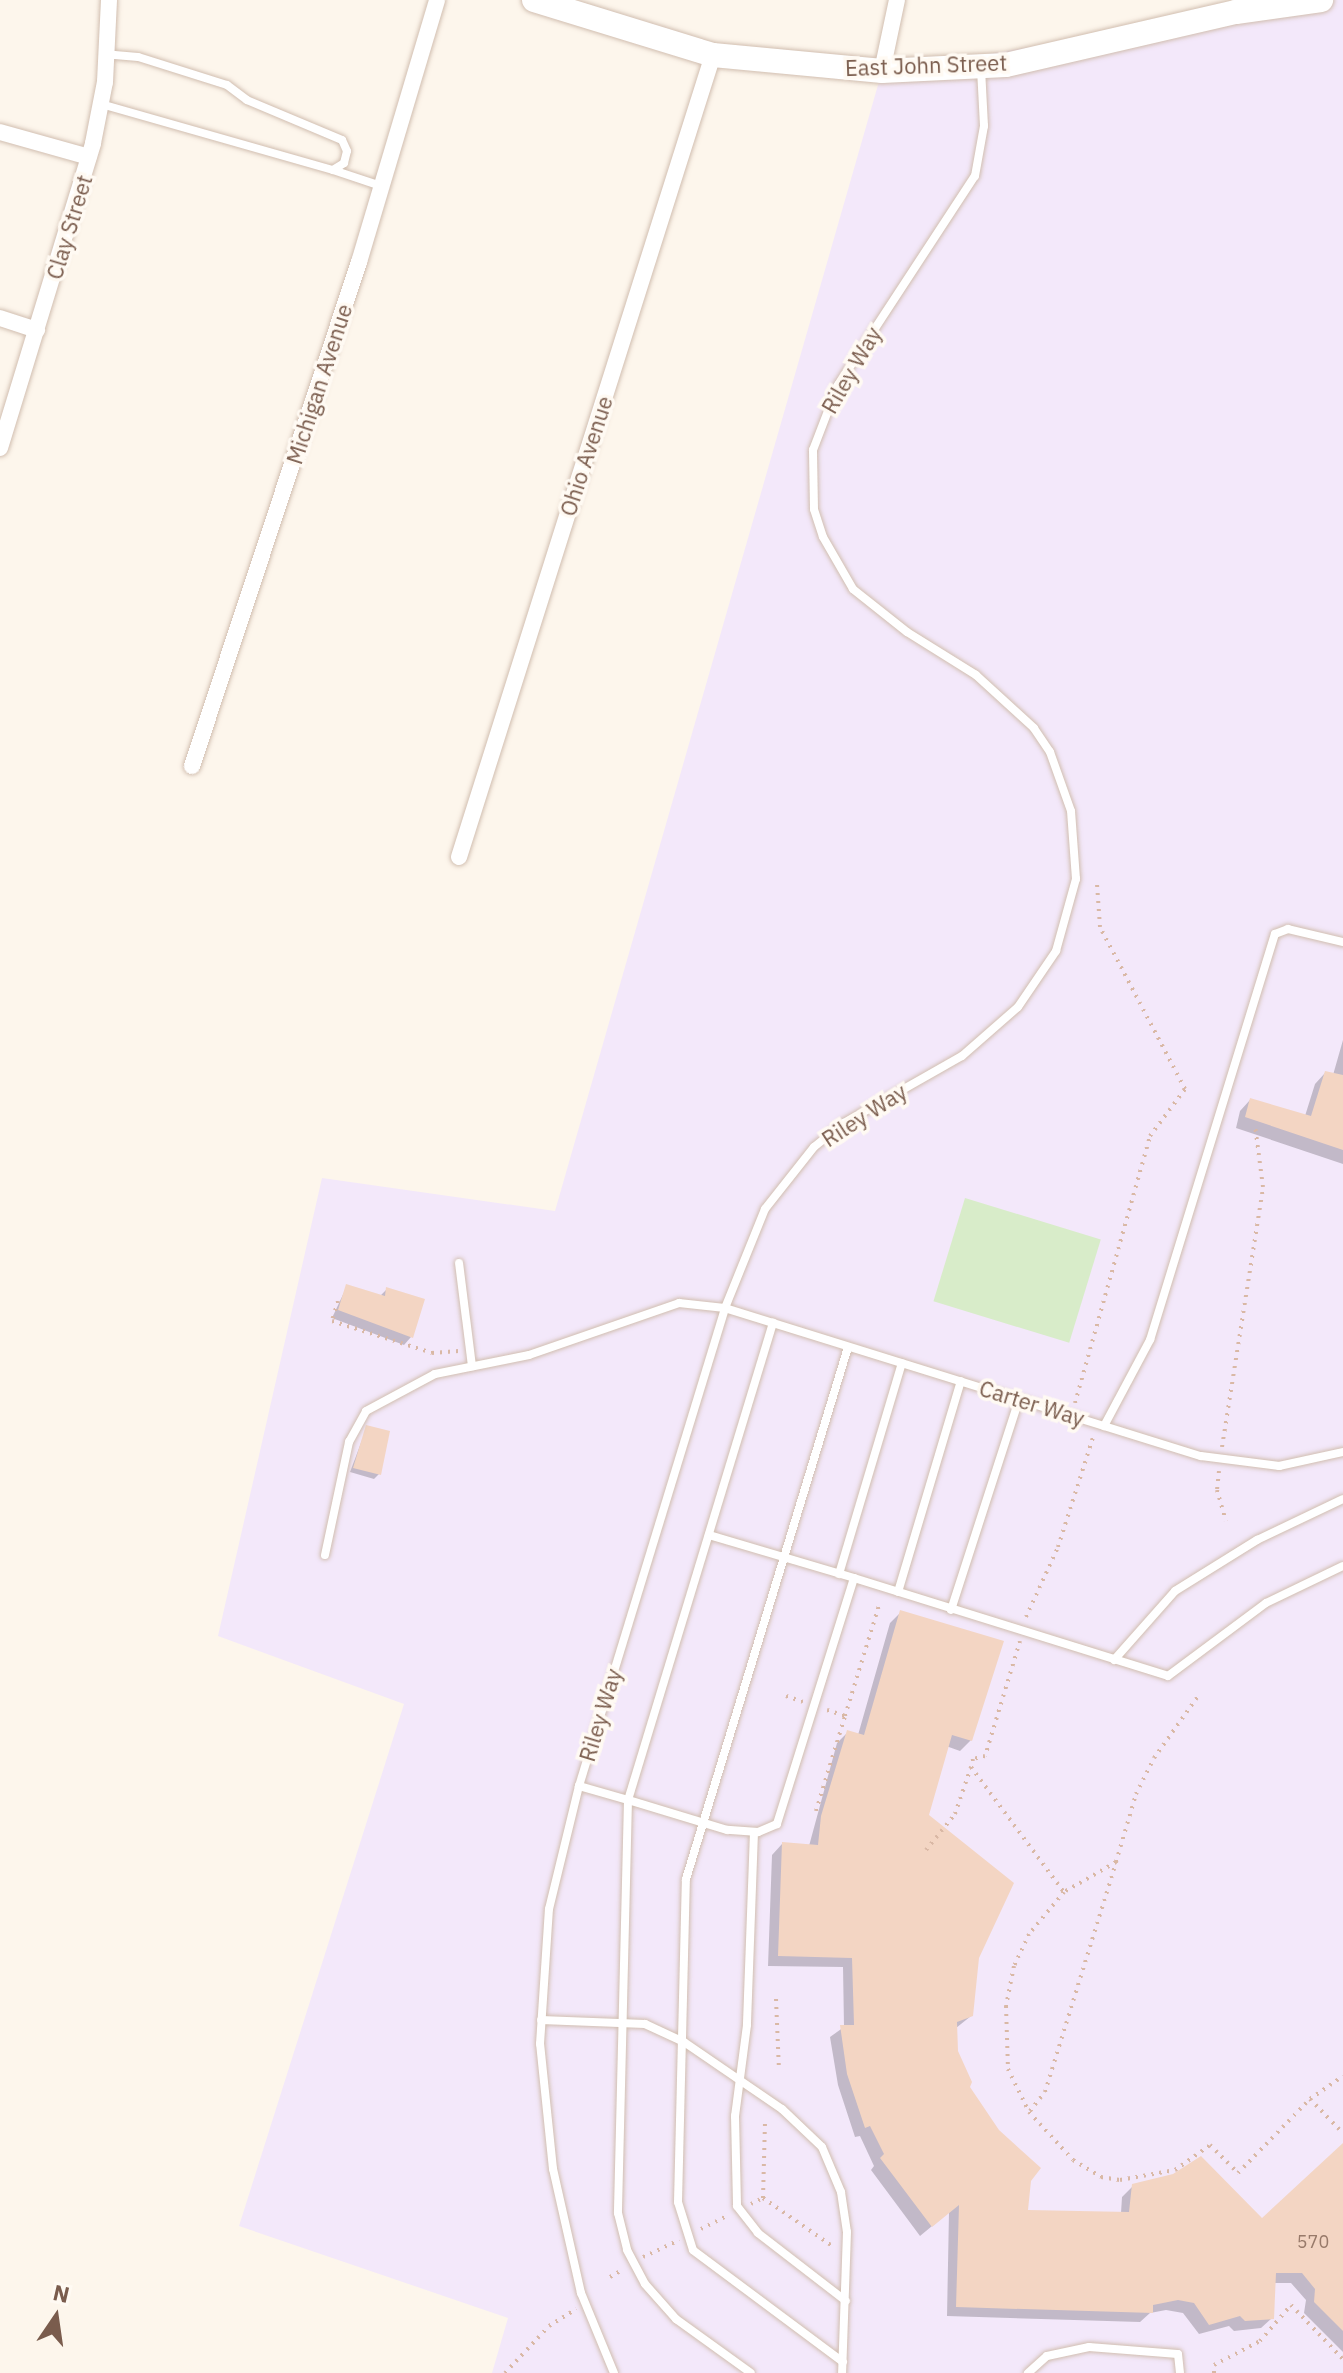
<!DOCTYPE html>
<style>
body{margin:0}
#map{position:relative;width:1343px;height:2373px;overflow:hidden;background:#fdf6ec;font-family:"IBM Plex Sans",sans-serif}
div>[style]{position:absolute}
[style*='--x']{left:calc(var(--x)*1px);top:calc(var(--y)*1px);width:calc(var(--w)*1px);rotate:calc(var(--a)*1deg)}
.education>*{inset:0;background:#f3e8fa}
.green>*{inset:0;background:#d8ecc9;transform-origin:0 0}
.shadow>*{inset:0;background:#0003}
.building>*{inset:0;background:#f3d5c3}
.path>*{height:4px;margin-top:-2px;transform-origin:0;background:repeating-linear-gradient(90deg,#d9b8a5 0 2px,transparent 0 8px)}
.roads{filter:drop-shadow(0 0 2px #d1beb0) drop-shadow(0 0 2px #d1beb0)}
.lane>*{height:8px;margin:-4px;padding:0 4px;transform-origin:4px;border-radius:4px;background:#fff}
.street>*{height:16px;margin:-8px;padding:0 8px;transform-origin:8px;border-radius:8px;background:#fff}
.secondary>*{height:24px;margin:-12px;padding:0 12px;transform-origin:12px;border-radius:12px;background:#fff}
span{translate:-50% -50%;white-space:nowrap;text-align:center;line-height:1.15;-webkit-text-stroke:7px #fffaf3;paint-order:stroke}
.number-label{font-size:18px;color:#987a6a}
.number-label span{-webkit-text-stroke-width:0}
.street-label{font-size:22px;color:#7a5c4d}
.north{position:absolute;left:16px;top:2277px;width:80px;height:80px;-webkit-text-stroke:6px #fffaf3;paint-order:stroke;rotate:13deg;font-size:22px;font-weight:700;line-height:32px;text-align:center;color:#7a5c4d}
.north::after{content:'';display:block;margin:auto;width:28px;height:36px;background:#7a5c4d;clip-path:polygon(50% 0,100% 100%,50% 72%,0 100%)}
</style>
<div id="map">
<div class="education">
<i style="clip-path:polygon(1321px 0,1343px 0,1343px 2373px,492px 2373px,508px 2318px,239px 2226px,404px 1704px,218px 1636px,322px 1178px,555px 1211px,882px 71px)"></i>
</div>
<div class="green">
<i style="left:965px;top:1198px;width:142px;height:108px;rotate:17deg"></i>
</div>
<div class="shadow">
<i style="clip-path:polygon(1343px 1040px,1343px 1164px,1236px 1128px,1240px 1111px,1250px 1100px,1305px 1116px,1315px 1084px,1325px 1073px,1333px 1075px)"></i>
<i style="clip-path:polygon(347px 1286px,380px 1296px,386px 1290px,411px 1337px,404px 1345px,332px 1318px)"></i>
<i style="clip-path:polygon(367px 1427px,379px 1474px,374px 1479px,350px 1472px)"></i>
<i style="clip-path:polygon(901px 1612px,971px 1740px,960px 1751px,946px 1746px,927px 1816px,977px 1958px,971px 2016px,956px 2028px,956px 2052px,967px 2087px,1029px 2180px,1026px 2212px,1121px 2213px,1122px 2197px,1133px 2186px,1262px 2221px,1343px 2153px,1343px 2352px,1304px 2313px,1306px 2300px,1291px 2283px,1274px 2283px,1272px 2318px,1261px 2328px,1234px 2331px,1229px 2326px,1199px 2334px,1183px 2313px,1166px 2310px,1150px 2313px,1140px 2322px,947px 2316px,949px 2212px,920px 2236px,871px 2170px,874px 2166px,860px 2136px,855px 2137px,838px 2085px,830px 2037px,844px 2027px,843px 1967px,768px 1966px,772px 1855px,782px 1844px,809px 1846px,837px 1743px,848px 1732px,858px 1735px,890px 1623px)"></i>
</div>
<div class="building">
<i style="clip-path:polygon(1325px 1071px,1343px 1075px,1343px 1150px,1245px 1117px,1250px 1098px,1311px 1116px)"></i>
<i style="clip-path:polygon(346px 1284px,385px 1296px,386px 1287px,425px 1299px,413px 1338px,338px 1310px)"></i>
<i style="clip-path:polygon(366px 1425px,390px 1431px,381px 1475px,353px 1468px)"></i>
<i style="clip-path:polygon(900px 1610px,1004px 1641px,972px 1741px,952px 1735px,929px 1815px,1014px 1883px,979px 1958px,973px 2016px,957px 2022px,958px 2051px,972px 2082px,970px 2087px,999px 2130px,1041px 2168px,1031px 2181px,1028px 2210px,1129px 2212px,1132px 2184px,1173px 2174px,1201px 2156px,1262px 2218px,1343px 2143px,1343px 2331px,1314px 2302px,1315px 2289px,1302px 2273px,1276px 2273px,1274px 2319px,1245px 2321px,1240px 2316px,1209px 2325px,1194px 2303px,1178px 2300px,1153px 2305px,1153px 2313px,956px 2307px,959px 2205px,932px 2227px,880px 2158px,884px 2154px,870px 2126px,865px 2128px,847px 2074px,840px 2025px,854px 2025px,852px 1958px,778px 1956px,782px 1842px,818px 1845px,821px 1816px,847px 1730px,864px 1735px)"></i>
</div>
<div class="path">
<i style="--x:338;--y:1301;--w:21;--a:107"></i>
<i style="--x:332;--y:1321;--w:105;--a:17.7"></i>
<i style="--x:432;--y:1353;--w:27;--a:-4"></i>
<i style="--x:1075;--y:1403;--w:277;--a:-74.3"></i>
<i style="--x:1150;--y:1136;--w:59;--a:-53.3"></i>
<i style="--x:1185;--y:1089;--w:183;--a:-117.7"></i>
<i style="--x:1100;--y:927;--w:43;--a:-94"></i>
<i style="--x:1222;--y:1447;--w:263;--a:-81"></i>
<i style="--x:1263;--y:1187;--w:63;--a:-97.4"></i>
<i style="--x:1219;--y:1471;--w:19;--a:96"></i>
<i style="--x:1217;--y:1490;--w:32;--a:74"></i>
<i style="--x:1026;--y:1617;--w:77;--a:-65.4"></i>
<i style="--x:1058;--y:1547;--w:119;--a:-72.3"></i>
<i style="--x:1020;--y:1641;--w:120;--a:106.9"></i>
<i style="--x:985;--y:1756;--w:12;--a:166"></i>
<i style="--x:973;--y:1759;--w:8;--a:104"></i>
<i style="--x:971;--y:1767;--w:156;--a:53.4"></i>
<i style="--x:1064;--y:1892;--w:55;--a:129.8"></i>
<i style="--x:1029;--y:1934;--w:35;--a:115"></i>
<i style="--x:1014;--y:1966;--w:41;--a:101.3"></i>
<i style="--x:1006;--y:2006;--w:63;--a:88.2"></i>
<i style="--x:1008;--y:2069;--w:48;--a:64"></i>
<i style="--x:1029;--y:2112;--w:65;--a:47.5"></i>
<i style="--x:1073;--y:2160;--w:33;--a:31"></i>
<i style="--x:1101;--y:2177;--w:19;--a:9"></i>
<i style="--x:1120;--y:2180;--w:56;--a:-10.3"></i>
<i style="--x:1175;--y:2170;--w:43;--a:-35.5"></i>
<i style="--x:1210;--y:2145;--w:40;--a:45"></i>
<i style="--x:1238;--y:2173;--w:103;--a:-45.8"></i>
<i style="--x:1310;--y:2099;--w:47;--a:45.9"></i>
<i style="--x:786;--y:1696;--w:18;--a:19"></i>
<i style="--x:827;--y:1710;--w:19;--a:18"></i>
<i style="--x:845;--y:1716;--w:119;--a:-72.9"></i>
<i style="--x:816;--y:1811;--w:99;--a:-73"></i>
<i style="--x:926;--y:1850;--w:46;--a:-51.1"></i>
<i style="--x:955;--y:1814;--w:50;--a:-71.2"></i>
<i style="--x:1116;--y:1862;--w:71;--a:-73.6"></i>
<i style="--x:1136;--y:1794;--w:40;--a:-63.4"></i>
<i style="--x:1154;--y:1758;--w:76;--a:-54.6"></i>
<i style="--x:776;--y:1999;--w:71;--a:87.6"></i>
<i style="--x:1310;--y:2099;--w:40;--a:-34.9"></i>
<i style="--x:1030;--y:2111;--w:24;--a:-52"></i>
<i style="--x:1045;--y:2092;--w:241;--a:-72.8"></i>
<i style="--x:1116;--y:1862;--w:60;--a:150"></i>
<i style="--x:763;--y:2198;--w:75;--a:-88.5"></i>
<i style="--x:751;--y:2204;--w:13;--a:-27"></i>
<i style="--x:763;--y:2198;--w:84;--a:34.8"></i>
<i style="--x:701;--y:2229;--w:31;--a:-27"></i>
<i style="--x:643;--y:2257;--w:40;--a:-25"></i>
<i style="--x:610;--y:2277;--w:14;--a:-30"></i>
<i style="--x:505;--y:2373;--w:64;--a:-46.9"></i>
<i style="--x:549;--y:2326;--w:32;--a:-32"></i>
<i style="--x:1214;--y:2373;--w:8;--a:-90"></i>
<i style="--x:1214;--y:2365;--w:52;--a:-27.6"></i>
<i style="--x:1260;--y:2341;--w:48;--a:-49.3"></i>
<i style="--x:1291;--y:2305;--w:75;--a:46.1"></i>
</div>
<div class="roads">
<div class="lane">
<i style="--x:101;--y:104;--w:241;--a:15.9"></i>
<i style="--x:333;--y:170;--w:13;--a:-32"></i>
<i style="--x:344;--y:163;--w:12;--a:-76"></i>
<i style="--x:347;--y:151;--w:12;--a:-114"></i>
<i style="--x:342;--y:140;--w:103;--a:-157.2"></i>
<i style="--x:247;--y:100;--w:25;--a:-143"></i>
<i style="--x:227;--y:85;--w:93;--a:-162.5"></i>
<i style="--x:138;--y:57;--w:32;--a:-175"></i>
<i style="--x:333;--y:170;--w:51;--a:18.4"></i>
<i style="--x:459;--y:1263;--w:104;--a:82.8"></i>
<i style="--x:1104;--y:1426;--w:98;--a:-61.9"></i>
<i style="--x:1150;--y:1340;--w:425;--a:-72.9"></i>
<i style="--x:1275;--y:934;--w:14;--a:-21"></i>
<i style="--x:1288;--y:929;--w:57;--a:13.3"></i>
<i style="--x:709;--y:1535;--w:151;--a:16.5"></i>
<i style="--x:854;--y:1578;--w:258;--a:107.4"></i>
<i style="--x:777;--y:1824;--w:21;--a:157"></i>
<i style="--x:758;--y:1832;--w:31;--a:-176"></i>
<i style="--x:727;--y:1830;--w:103;--a:-163.1"></i>
<i style="--x:628;--y:1800;--w:413;--a:91.4"></i>
<i style="--x:618;--y:2213;--w:38;--a:76"></i>
<i style="--x:627;--y:2250;--w:38;--a:62"></i>
<i style="--x:645;--y:2284;--w:47;--a:48.5"></i>
<i style="--x:676;--y:2319;--w:92;--a:35.8"></i>
<i style="--x:325;--y:1555;--w:116;--a:-78"></i>
<i style="--x:349;--y:1442;--w:35;--a:-61"></i>
<i style="--x:366;--y:1411;--w:78;--a:-28.2"></i>
<i style="--x:435;--y:1374;--w:96;--a:-11.4"></i>
<i style="--x:529;--y:1355;--w:159;--a:-19.1"></i>
<i style="--x:679;--y:1303;--w:46;--a:6.2"></i>
<i style="--x:725;--y:1308;--w:498;--a:17.3"></i>
<i style="--x:1201;--y:1456;--w:79;--a:7.3"></i>
<i style="--x:1279;--y:1466;--w:66;--a:-12.3"></i>
<i style="--x:839;--y:1574;--w:220;--a:-73.4"></i>
<i style="--x:854;--y:1578;--w:329;--a:17.3"></i>
<i style="--x:1168;--y:1676;--w:122;--a:-36.7"></i>
<i style="--x:1266;--y:1603;--w:85;--a:-25.7"></i>
<i style="--x:898;--y:1592;--w:220;--a:-73.4"></i>
<i style="--x:951;--y:1610;--w:221;--a:-72.1"></i>
<i style="--x:1114;--y:1660;--w:92;--a:-48.5"></i>
<i style="--x:1175;--y:1591;--w:97;--a:-31.9"></i>
<i style="--x:1257;--y:1540;--w:95;--a:-25.5"></i>
<i style="--x:579;--y:1786;--w:51;--a:15.9"></i>
<i style="--x:628;--y:1800;--w:499;--a:-73.1"></i>
<i style="--x:754;--y:1832;--w:193;--a:92.1"></i>
<i style="--x:747;--y:2025;--w:92;--a:97.5"></i>
<i style="--x:735;--y:2116;--w:90;--a:88.7"></i>
<i style="--x:737;--y:2206;--w:34;--a:52"></i>
<i style="--x:758;--y:2233;--w:111;--a:37.7"></i>
<i style="--x:541;--y:2020;--w:104;--a:2.2"></i>
<i style="--x:645;--y:2024;--w:43;--a:24.8"></i>
<i style="--x:684;--y:2042;--w:119;--a:34.4"></i>
<i style="--x:782;--y:2109;--w:55;--a:43.5"></i>
<i style="--x:822;--y:2147;--w:49;--a:67.1"></i>
<i style="--x:841;--y:2192;--w:40;--a:81.5"></i>
<i style="--x:847;--y:2232;--w:141;--a:92"></i>
<i style="--x:843;--y:2362;--w:187;--a:-143.3"></i>
<i style="--x:693;--y:2250;--w:50;--a:-107.4"></i>
<i style="--x:678;--y:2202;--w:323;--a:-88.6"></i>
<i style="--x:686;--y:1879;--w:556;--a:-73.06"></i>
<i style="--x:614;--y:2373;--w:87;--a:-112.4"></i>
<i style="--x:581;--y:2293;--w:127;--a:-102.7"></i>
<i style="--x:553;--y:2169;--w:126;--a:-95.9"></i>
<i style="--x:540;--y:2044;--w:135;--a:-86.2"></i>
<i style="--x:549;--y:1909;--w:127;--a:-76.3"></i>
<i style="--x:579;--y:1786;--w:500;--a:-73"></i>
<i style="--x:725;--y:1308;--w:107;--a:-68"></i>
<i style="--x:765;--y:1209;--w:79;--a:-51.7"></i>
<i style="--x:814;--y:1147;--w:38;--a:-39"></i>
<i style="--x:844;--y:1123;--w:136;--a:-29.6"></i>
<i style="--x:962;--y:1056;--w:74;--a:-41.2"></i>
<i style="--x:1018;--y:1007;--w:68;--a:-55.8"></i>
<i style="--x:1056;--y:951;--w:75;--a:-74.5"></i>
<i style="--x:1076;--y:879;--w:68;--a:-94.2"></i>
<i style="--x:1071;--y:811;--w:63;--a:-109.6"></i>
<i style="--x:1050;--y:752;--w:29;--a:-124"></i>
<i style="--x:1034;--y:728;--w:79;--a:-137.6"></i>
<i style="--x:976;--y:675;--w:81;--a:-148.1"></i>
<i style="--x:907;--y:632;--w:69;--a:-141.5"></i>
<i style="--x:853;--y:589;--w:60;--a:-120"></i>
<i style="--x:823;--y:537;--w:29;--a:-108"></i>
<i style="--x:814;--y:509;--w:59;--a:-91"></i>
<i style="--x:813;--y:450;--w:70;--a:-69"></i>
<i style="--x:838;--y:385;--w:250;--a:-56.8"></i>
<i style="--x:975;--y:176;--w:51;--a:-79.8"></i>
<i style="--x:984;--y:126;--w:58;--a:-93"></i>
<i style="--x:1028;--y:2373;--w:25;--a:-42"></i>
<i style="--x:1047;--y:2356;--w:43;--a:-12.1"></i>
<i style="--x:1089;--y:2347;--w:89;--a:4.5"></i>
<i style="--x:1178;--y:2354;--w:19;--a:84"></i>
</div>
<div class="street">
<i style="--x:882;--y:71;--w:73;--a:-78.1"></i>
<i style="--x:0;--y:132;--w:92;--a:15.7"></i>
<i style="--x:0;--y:318;--w:39;--a:18"></i>
<i style="--x:0;--y:448;--w:319;--a:-73"></i>
<i style="--x:93;--y:143;--w:62;--a:-78.9"></i>
<i style="--x:105;--y:82;--w:82;--a:-87.2"></i>
<i style="--x:192;--y:766;--w:531;--a:-71.67"></i>
<i style="--x:359;--y:262;--w:273;--a:-73.4"></i>
<i style="--x:459;--y:857;--w:841;--a:-72.43"></i>
</div>
<div class="secondary">
<i style="--x:534;--y:0;--w:187;--a:17.1"></i>
<i style="--x:713;--y:55;--w:170;--a:5.4"></i>
<i style="--x:882;--y:71;--w:124;--a:-2.8"></i>
<i style="--x:1006;--y:65;--w:236;--a:-13"></i>
<i style="--x:1236;--y:12;--w:86;--a:-8"></i>
</div>
</div>
<div class="number-label">
<span style="left:1313px;top:2242px">570</span>
</div>
<div class="street-label">
<span style="left:926px;top:65px;rotate:-2deg">East John Street</span>
<span style="left:69px;top:227px;rotate:-73deg">Clay Street</span>
<span style="left:851px;top:370px;rotate:-60deg">Riley Way</span>
<span style="left:319px;top:384px;rotate:-72deg">Michigan Avenue</span>
<span style="left:586px;top:456px;rotate:-72deg">Ohio Avenue</span>
<span style="left:864px;top:1115px;rotate:-33deg">Riley Way</span>
<span style="left:1032px;top:1403px;rotate:17deg">Carter Way</span>
<span style="left:600px;top:1715px;rotate:-73deg">Riley Way</span>
</div>
<div class="north">N</div>
</div>
